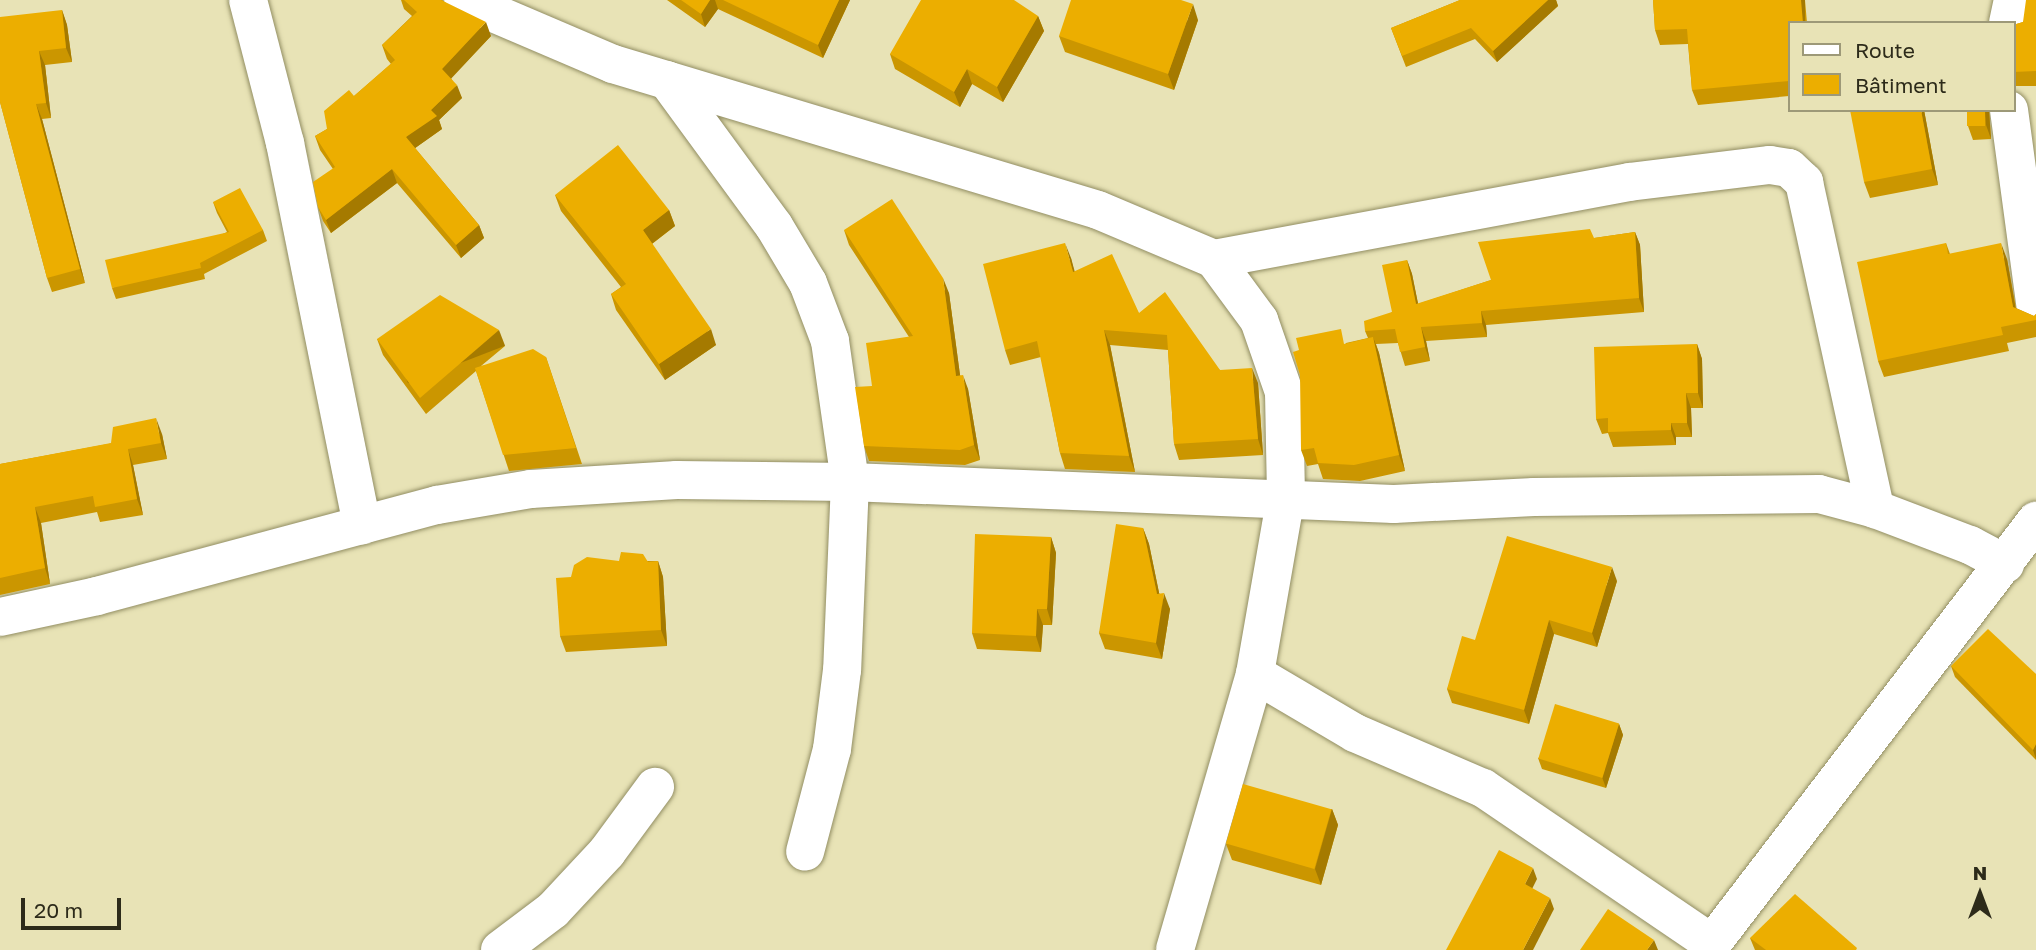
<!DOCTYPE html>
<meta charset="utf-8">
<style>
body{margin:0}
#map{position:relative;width:2036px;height:950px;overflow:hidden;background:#e8e3b6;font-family:"Golos Text",sans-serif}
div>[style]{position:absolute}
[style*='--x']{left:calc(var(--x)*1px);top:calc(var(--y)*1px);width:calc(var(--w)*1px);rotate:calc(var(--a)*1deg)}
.roads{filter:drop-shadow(0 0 2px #928e63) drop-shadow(0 0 2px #928e63)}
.minor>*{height:38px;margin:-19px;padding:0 19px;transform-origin:19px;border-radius:19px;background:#fff}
.wall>*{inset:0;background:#cb9600}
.shaded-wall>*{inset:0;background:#a57a00;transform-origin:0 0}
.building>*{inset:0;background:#ecae00;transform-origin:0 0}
span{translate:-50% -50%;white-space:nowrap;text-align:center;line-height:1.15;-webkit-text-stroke:5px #e8e3b6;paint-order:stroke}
.legend{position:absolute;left:1788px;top:21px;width:228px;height:91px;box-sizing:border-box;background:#e8e3b6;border:2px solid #9d9978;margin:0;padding:9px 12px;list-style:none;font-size:21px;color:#2d2b1a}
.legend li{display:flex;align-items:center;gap:14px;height:35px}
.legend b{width:35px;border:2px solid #9d9978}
.north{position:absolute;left:1945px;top:859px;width:70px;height:70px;-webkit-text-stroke:5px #e8e3b6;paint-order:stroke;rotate:0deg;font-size:19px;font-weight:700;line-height:28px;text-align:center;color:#2d2b1a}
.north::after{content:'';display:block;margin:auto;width:24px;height:32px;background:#2d2b1a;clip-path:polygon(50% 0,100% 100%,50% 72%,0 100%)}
.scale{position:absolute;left:21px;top:898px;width:100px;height:32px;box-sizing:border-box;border:4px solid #2d2b1a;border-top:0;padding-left:9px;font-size:21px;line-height:24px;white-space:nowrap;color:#2d2b1a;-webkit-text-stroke:5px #e8e3b6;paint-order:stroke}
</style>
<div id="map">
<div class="roads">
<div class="minor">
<i style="--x:248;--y:0;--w:148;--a:75.5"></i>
<i style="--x:285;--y:143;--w:390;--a:78.6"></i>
<i style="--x:463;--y:0;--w:163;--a:23.1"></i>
<i style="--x:613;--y:64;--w:506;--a:16.75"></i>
<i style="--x:1098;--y:210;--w:126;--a:22.9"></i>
<i style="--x:1214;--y:259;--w:76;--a:53.6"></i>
<i style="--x:1259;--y:320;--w:76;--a:70.9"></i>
<i style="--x:1284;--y:392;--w:104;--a:88.9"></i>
<i style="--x:1286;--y:496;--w:181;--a:99.9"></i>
<i style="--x:1255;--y:674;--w:287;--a:106.2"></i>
<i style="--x:2008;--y:23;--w:24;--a:-78"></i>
<i style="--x:667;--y:80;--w:181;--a:53.8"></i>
<i style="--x:774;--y:226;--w:66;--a:59.2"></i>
<i style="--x:808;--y:283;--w:62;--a:69.2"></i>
<i style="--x:830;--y:341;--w:142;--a:81.9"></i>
<i style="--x:850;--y:482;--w:188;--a:92.4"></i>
<i style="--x:842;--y:670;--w:80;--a:97.2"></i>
<i style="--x:832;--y:749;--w:106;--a:104.7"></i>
<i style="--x:2009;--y:110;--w:202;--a:82.3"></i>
<i style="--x:1214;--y:259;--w:422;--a:-10.5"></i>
<i style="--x:1629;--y:182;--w:142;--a:-6.9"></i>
<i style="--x:1770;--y:165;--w:19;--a:9"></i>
<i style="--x:1789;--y:168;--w:21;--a:43"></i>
<i style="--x:1804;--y:182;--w:335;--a:77.7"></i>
<i style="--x:0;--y:617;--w:99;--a:-12.2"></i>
<i style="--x:97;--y:596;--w:352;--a:-15"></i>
<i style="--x:437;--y:505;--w:95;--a:-9.7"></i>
<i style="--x:531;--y:489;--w:146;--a:-3.5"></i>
<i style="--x:677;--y:480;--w:173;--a:0.7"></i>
<i style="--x:850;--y:482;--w:544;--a:2.32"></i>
<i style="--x:1394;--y:504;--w:140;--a:-2.9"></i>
<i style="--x:1534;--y:497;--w:285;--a:-0.6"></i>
<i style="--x:1819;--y:494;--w:58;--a:15"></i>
<i style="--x:1875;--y:509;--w:102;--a:20.8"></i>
<i style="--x:1970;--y:545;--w:40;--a:28"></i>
<i style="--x:1255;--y:674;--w:116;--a:30.5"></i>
<i style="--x:1355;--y:733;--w:139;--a:23.3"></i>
<i style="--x:1483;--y:788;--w:276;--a:34.2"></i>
<i style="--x:500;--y:950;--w:66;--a:-37"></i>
<i style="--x:553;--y:910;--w:79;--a:-47"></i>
<i style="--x:607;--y:852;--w:81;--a:-53.6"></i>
<i style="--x:1707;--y:950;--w:541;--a:-52.52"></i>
</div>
</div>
<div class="wall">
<i style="clip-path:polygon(401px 0,442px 0,491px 36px,451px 78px,462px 98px,439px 120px,442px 129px,415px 148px,479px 225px,484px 238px,461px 258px,397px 183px,331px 233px,323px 221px,318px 207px,333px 169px,320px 150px,315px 136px,327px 129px,354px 96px,391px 64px,387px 59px,382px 45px,412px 16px,404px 9px)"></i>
<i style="clip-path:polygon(667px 0,850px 0,823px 58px,718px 9px,705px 27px)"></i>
<i style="clip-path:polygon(1460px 0,1556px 0,1558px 6px,1497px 62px,1475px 39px,1406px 67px,1391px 28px)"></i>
<i style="clip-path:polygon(1653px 0,1805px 0,1807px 23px,1789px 23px,1789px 96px,1698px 105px,1692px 90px,1688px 44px,1660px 45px,1655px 30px)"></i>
<i style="clip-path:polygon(2036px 0,2036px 86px,2013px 86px,2013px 25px,2023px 22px)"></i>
<i style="clip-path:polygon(62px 10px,67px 25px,72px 62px,45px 65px,51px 118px,42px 119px,85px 283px,52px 292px,47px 278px,0 102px)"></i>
<i style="clip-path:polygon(1038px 16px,1044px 31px,1003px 102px,972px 84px,960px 107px,895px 69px,890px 54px)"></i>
<i style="clip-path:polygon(1198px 20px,1174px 90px,1065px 52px,1059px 36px)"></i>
<i style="clip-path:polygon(1924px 110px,1938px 185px,1870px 198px,1864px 182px)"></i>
<i style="clip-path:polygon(1967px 110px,1989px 110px,1991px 139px,1973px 140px,1968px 126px)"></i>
<i style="clip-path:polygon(555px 195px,669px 210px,675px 226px,652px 244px,716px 345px,665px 380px,616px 310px,611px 294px,621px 287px,561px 211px)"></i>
<i style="clip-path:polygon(213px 202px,263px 230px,267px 241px,204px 274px,205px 279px,116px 299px,112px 288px,227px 232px,217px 213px)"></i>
<i style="clip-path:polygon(844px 230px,949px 293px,960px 375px,968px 389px,980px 460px,965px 465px,869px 461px,864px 446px,872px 386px,909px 337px,849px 245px)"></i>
<i style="clip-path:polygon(1635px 232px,1640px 245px,1644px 312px,1486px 325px,1487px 337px,1426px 341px,1430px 361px,1405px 366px,1398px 343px,1376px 344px,1379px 353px,1405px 471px,1360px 481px,1323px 479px,1318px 464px,1307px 466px,1301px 450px,1346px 343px,1368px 338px,1365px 331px,1392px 312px,1407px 260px,1412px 274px,1418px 304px,1491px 280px,1594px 238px)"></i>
<i style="clip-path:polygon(1946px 243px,1950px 254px,2007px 259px,2016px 308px,2034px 316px,2036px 314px,2036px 337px,2007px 343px,2009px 351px,1884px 377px,1878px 361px)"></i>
<i style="clip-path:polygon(1071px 258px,1074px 271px,1139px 313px,1220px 370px,1258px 383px,1263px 455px,1179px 460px,1174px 444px,1168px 350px,1110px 345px,1135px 472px,1065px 469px,1060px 453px,1041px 357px,1010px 365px,1005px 350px)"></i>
<i style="clip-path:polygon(377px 339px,505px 346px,481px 366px,546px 357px,582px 464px,509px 471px,476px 371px,426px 414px,383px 355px)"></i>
<i style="clip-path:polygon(1697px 344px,1702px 359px,1703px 408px,1691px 408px,1692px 437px,1676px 437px,1676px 445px,1613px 447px,1608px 433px,1602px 434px,1596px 419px)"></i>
<i style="clip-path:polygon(162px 434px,167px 459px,133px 465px,143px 515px,100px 522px,97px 512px,41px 523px,50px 584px,0 595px,0 464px)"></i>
<i style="clip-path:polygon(1143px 528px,1149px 544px,1159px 593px,1170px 609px,1162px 659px,1105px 649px,1099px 633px)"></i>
<i style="clip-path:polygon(1051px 537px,1056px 553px,1052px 625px,1043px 625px,1041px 652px,977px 649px,972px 633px)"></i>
<i style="clip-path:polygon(619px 561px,658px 561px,663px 577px,667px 646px,566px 652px,560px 636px,571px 577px)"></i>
<i style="clip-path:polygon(1617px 581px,1597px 647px,1554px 634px,1529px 724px,1452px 703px,1447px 689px,1475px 640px)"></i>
<i style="clip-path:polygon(1951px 666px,2036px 674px,2036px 760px,1955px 677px)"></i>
<i style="clip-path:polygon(1619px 724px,1623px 735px,1606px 788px,1542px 769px,1538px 758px)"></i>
<i style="clip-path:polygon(1332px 809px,1338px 825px,1321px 885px,1232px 860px,1226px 844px)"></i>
<i style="clip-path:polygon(1750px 938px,1857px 950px,1755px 950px)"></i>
</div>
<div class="shaded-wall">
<i style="clip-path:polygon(710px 0,715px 0,718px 9px,705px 27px,701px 14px)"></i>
<i style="clip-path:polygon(839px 0,850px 0,823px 58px,818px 45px)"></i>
<i style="clip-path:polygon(1548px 0,1556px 0,1558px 6px,1497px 62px,1493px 51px)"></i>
<i style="left:1801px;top:0;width:4px;height:23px"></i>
<i style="clip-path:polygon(1193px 4px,1198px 20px,1174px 90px,1168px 74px)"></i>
<i style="clip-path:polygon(62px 10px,67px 25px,72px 62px,66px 48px)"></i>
<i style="clip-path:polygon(1038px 16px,1044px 31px,1003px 102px,997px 87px)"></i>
<i style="clip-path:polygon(486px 22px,491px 36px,447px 83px,442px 69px)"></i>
<i style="clip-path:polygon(39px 51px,45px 65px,51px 118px,46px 103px)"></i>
<i style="clip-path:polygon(967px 69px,972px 84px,960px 107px,954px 92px)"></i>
<i style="clip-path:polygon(457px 85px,462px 98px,439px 120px,442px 129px,411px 151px,406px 137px,431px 110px)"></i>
<i style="clip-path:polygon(36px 104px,42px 119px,85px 283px,80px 269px)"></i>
<i style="clip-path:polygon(1921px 110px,1924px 110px,1938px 185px,1932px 169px)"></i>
<i style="clip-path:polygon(1985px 110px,1989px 110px,1991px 139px,1986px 125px)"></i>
<i style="clip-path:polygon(392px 169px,397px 183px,331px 233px,326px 220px)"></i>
<i style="clip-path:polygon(669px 210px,675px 226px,649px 246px,643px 230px)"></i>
<i style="clip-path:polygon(479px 225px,484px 238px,461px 258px,456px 245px)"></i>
<i style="clip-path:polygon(1635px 232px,1640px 245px,1644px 312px,1639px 298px)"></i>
<i style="clip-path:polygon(1065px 243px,1071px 258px,1079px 287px,1073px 272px)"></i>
<i style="clip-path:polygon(2001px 243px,2007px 259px,2018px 323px,2013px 307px)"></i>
<i style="clip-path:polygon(1407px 260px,1412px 274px,1421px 318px,1416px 304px)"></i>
<i style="clip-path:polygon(943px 278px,949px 293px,962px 390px,956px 376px)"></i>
<i style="clip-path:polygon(1481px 311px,1486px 325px,1487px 337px,1482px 323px)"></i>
<i style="clip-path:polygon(1421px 327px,1426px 341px,1430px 361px,1425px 347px)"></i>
<i style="clip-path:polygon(711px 329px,716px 345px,665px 380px,659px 364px)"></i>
<i style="left:499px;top:330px;width:17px;height:104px;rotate:69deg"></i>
<i style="clip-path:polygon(1104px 330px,1110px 345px,1135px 472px,1129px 456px)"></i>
<i style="clip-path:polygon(1373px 337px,1379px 353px,1405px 471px,1399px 455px)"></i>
<i style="clip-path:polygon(1697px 344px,1702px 359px,1703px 408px,1698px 393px)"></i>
<i style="clip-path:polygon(1252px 368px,1258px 383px,1263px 455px,1258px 439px)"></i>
<i style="clip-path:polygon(963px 375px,968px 389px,980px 460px,974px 445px)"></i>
<i style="clip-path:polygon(1686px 393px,1691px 408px,1692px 437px,1687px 423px)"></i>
<i style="clip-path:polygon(156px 418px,162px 434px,167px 459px,161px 443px)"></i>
<i style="clip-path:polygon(1671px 423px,1676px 437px,1676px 445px,1671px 430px)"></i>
<i style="clip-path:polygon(128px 449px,133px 465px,143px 515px,137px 499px)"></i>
<i style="clip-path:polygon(35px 507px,41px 523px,50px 584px,45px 568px)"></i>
<i style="clip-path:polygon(1143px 528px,1149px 544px,1162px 607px,1164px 593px,1170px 609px,1162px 659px,1156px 643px,1157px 594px)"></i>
<i style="clip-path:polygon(1051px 537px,1056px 553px,1052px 625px,1047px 609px)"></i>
<i style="clip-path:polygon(658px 561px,663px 577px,667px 646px,661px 630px)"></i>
<i style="clip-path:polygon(1612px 567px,1617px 581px,1597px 647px,1592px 633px)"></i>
<i style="clip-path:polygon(1037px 609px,1043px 625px,1041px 652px,1036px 636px)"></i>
<i style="clip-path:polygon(1549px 620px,1554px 634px,1529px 724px,1524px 710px)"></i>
<i style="clip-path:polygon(1619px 724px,1623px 735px,1606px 788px,1602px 777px)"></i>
<i style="clip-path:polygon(2036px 744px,2036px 759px,2033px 750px)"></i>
<i style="clip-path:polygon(1332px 809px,1338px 825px,1321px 885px,1315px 869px)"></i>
<i style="clip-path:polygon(1533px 868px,1537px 879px,1529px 895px,1525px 884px)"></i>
<i style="clip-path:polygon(1550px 898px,1554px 909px,1533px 950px,1523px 950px)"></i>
<i style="clip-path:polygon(1654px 940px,1658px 950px,1647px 950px)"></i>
</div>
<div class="building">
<i style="clip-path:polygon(404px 0,441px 0,486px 22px,442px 69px,457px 85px,431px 110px,437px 116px,406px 137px,479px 225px,456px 245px,392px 169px,326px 220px,318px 207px,313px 182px,335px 167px,315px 136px,327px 129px,324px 111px,349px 90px,354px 96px,395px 60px,382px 45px,417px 12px)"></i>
<i style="clip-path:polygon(681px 0,710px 0,701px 14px)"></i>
<i style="clip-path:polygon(723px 0,839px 0,818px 45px)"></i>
<i style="clip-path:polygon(921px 0,1014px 0,1038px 16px,997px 87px,967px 69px,954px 92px,890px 54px)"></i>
<i style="clip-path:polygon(1071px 0,1181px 0,1193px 4px,1168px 74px,1059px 36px)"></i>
<i style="clip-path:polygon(1460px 0,1548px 0,1493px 51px,1471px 28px,1402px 56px,1391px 28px)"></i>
<i style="clip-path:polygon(1653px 0,1801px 0,1803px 23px,1789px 23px,1789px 81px,1692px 90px,1687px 29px,1655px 30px)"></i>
<i style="clip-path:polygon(2026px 0,2036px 0,2036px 71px,2013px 72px,2013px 25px,2023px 22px)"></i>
<i style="clip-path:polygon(62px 10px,66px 48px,39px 51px,46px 103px,36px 104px,80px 269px,47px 278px,0 102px,0 17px)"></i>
<i style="clip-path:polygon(1850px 110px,1921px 110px,1932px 169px,1864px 182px)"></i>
<i style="left:1967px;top:110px;width:18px;height:16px"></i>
<i style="clip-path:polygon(618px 145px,669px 210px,643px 230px,711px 329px,659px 364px,611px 294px,626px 284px,555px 195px)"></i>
<i style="clip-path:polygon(240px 188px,263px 230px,200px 263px,201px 268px,112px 288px,105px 260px,229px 232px,213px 202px)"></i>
<i style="clip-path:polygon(892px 199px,943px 278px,956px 376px,963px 375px,974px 445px,960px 450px,864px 446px,855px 387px,872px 386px,866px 343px,913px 336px,844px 230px)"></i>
<i style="clip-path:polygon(1590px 229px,1594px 238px,1635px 232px,1639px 298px,1481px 311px,1482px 323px,1421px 327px,1425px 347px,1400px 352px,1395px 329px,1365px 331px,1364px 321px,1392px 312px,1382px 265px,1407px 260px,1416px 304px,1491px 280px,1478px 242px)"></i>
<i style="clip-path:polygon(1065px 243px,1073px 272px,1112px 254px,1139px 313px,1165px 292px,1220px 370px,1252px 368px,1258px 439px,1174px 444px,1167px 335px,1104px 330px,1129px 456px,1060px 453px,1037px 341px,1005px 350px,983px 264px)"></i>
<i style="clip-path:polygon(1946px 243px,1948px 254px,2001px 243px,2013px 307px,2034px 316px,2036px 314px,2036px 320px,2001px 327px,2003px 335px,1878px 361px,1857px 262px)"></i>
<i style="clip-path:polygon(440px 295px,499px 330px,420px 398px,377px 339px)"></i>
<i style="clip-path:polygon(1341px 329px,1344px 344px,1373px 337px,1399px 455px,1354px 465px,1318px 463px,1314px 448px,1301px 450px,1300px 375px,1293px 352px,1299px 350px,1296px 338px)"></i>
<i style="clip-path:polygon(1697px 344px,1698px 393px,1686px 393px,1687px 423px,1671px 423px,1671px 430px,1608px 432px,1608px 418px,1596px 419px,1594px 347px)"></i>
<i style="clip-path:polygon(533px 349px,546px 357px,576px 448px,503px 455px,475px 368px)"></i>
<i style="clip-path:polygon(156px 418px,161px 443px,128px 449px,137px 499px,95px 507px,93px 496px,35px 507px,45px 568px,0 578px,0 464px,111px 443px,113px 427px)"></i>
<i style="clip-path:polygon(1116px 524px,1143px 528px,1157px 594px,1164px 593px,1156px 643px,1099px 633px)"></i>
<i style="clip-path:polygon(975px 534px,1051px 537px,1047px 609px,1037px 609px,1036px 636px,972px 633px)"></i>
<i style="clip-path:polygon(1507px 536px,1612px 567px,1592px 633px,1549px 620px,1524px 710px,1447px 689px,1462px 636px,1475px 640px)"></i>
<i style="clip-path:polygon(621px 552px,643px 554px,648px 562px,658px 561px,661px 630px,560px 636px,556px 578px,571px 577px,574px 565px,587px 557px,619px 561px)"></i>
<i style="clip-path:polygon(1988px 629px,2036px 674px,2036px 744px,2033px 750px,1951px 666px)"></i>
<i style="left:1555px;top:704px;width:67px;height:57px;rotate:17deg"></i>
<i style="left:1243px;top:784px;width:92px;height:62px;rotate:16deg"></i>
<i style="clip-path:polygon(1499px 850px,1533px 868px,1525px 884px,1550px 898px,1523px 950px,1446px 950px)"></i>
<i style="clip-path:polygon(1795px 894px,1857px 948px,1856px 950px,1766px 950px,1750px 938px)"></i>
<i style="clip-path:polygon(1608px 909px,1654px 940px,1647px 950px,1580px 950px)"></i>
</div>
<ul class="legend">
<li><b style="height:9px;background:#fff"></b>Route</li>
<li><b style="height:19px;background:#ecae00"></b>Bâtiment</li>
</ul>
<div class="north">N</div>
<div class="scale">20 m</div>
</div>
